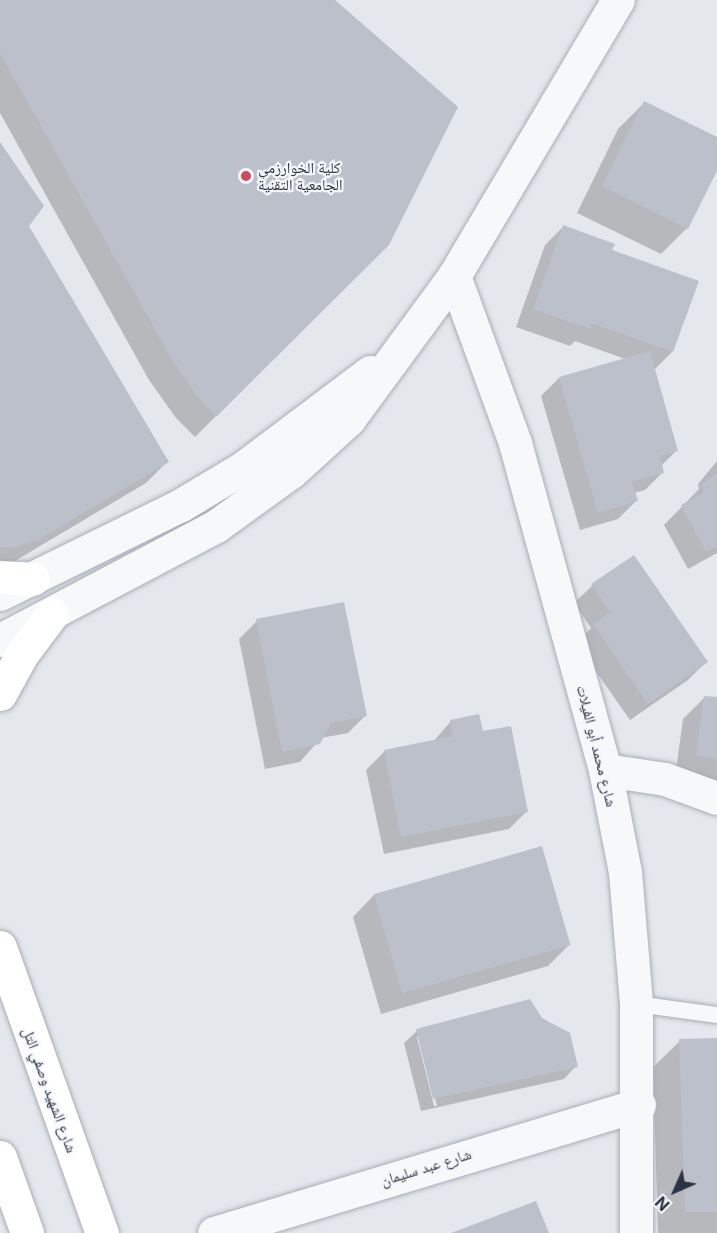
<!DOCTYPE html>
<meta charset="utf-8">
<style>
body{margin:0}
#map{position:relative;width:717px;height:1233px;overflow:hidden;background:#e4e7ec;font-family:Inter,"Noto Naskh Arabic",sans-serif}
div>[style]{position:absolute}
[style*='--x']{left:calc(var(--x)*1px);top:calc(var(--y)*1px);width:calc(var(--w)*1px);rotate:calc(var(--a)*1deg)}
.shadow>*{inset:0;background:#0003}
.building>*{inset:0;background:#bbc0ca;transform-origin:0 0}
.roads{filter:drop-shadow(0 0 2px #a9aeb7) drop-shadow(0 0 2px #a9aeb7)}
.service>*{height:16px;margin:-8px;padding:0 8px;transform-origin:8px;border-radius:8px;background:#f7f8fa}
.minor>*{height:33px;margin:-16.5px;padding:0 16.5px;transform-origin:16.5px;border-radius:16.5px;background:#f7f8fa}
.tertiary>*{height:33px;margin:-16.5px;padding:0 16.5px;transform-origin:16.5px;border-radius:16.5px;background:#f7f8fa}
.secondary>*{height:33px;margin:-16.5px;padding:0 16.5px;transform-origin:16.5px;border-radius:16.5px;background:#fff}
.dots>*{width:16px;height:16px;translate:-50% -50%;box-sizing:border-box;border:3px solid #f4f6f9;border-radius:50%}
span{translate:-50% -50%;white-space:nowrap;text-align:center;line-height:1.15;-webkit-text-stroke:4.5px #f4f6f9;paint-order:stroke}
.poi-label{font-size:15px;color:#2b3445}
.left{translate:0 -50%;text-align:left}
.street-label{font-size:15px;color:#2b3445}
.north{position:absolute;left:645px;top:1161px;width:60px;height:60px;-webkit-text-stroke:4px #f4f6f9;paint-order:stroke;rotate:225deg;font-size:16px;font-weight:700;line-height:24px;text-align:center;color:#2b3445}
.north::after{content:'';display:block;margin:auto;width:21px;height:27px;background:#2b3445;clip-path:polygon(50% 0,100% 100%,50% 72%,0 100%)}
</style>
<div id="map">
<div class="shadow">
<i style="clip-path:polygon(0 0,333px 0,388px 244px,195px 437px,176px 418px,149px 380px,0 113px)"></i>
<i style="clip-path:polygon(645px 102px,717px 138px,717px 168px,687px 228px,661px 254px,577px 213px,618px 129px)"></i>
<i style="clip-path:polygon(0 145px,27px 226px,167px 462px,146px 483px,15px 561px,0 566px)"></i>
<i style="clip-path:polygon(563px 227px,610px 251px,672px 352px,654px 370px,677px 450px,661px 466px,663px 472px,645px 490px,634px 493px,636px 501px,618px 519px,580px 530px,541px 396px,559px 378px,625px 359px,575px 341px,570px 346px,516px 327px,545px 245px)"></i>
<i style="clip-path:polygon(717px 461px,717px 553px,688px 569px,664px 525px,699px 489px,698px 484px)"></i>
<i style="clip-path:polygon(633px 557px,706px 662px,688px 680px,630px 720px,576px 643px,591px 628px,574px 603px,592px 586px)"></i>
<i style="clip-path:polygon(257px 621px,366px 715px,348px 733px,321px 738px,300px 762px,265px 769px,239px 639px)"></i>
<i style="clip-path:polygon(705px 697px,717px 699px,717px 783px,675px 777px,683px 719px)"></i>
<i style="clip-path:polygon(451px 721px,482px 733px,527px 811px,509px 829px,384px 854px,366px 770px,384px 752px,433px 742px)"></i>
<i style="clip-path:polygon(374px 895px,570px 944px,548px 966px,381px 1014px,353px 917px)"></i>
<i style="clip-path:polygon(evenodd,417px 1031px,576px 1066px,564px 1079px,421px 1111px,404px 1043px,417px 1031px,417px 1037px,420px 1037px,437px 1106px,434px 1106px,417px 1037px)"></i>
<i style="clip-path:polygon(717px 1040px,717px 1233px,658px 1233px,653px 1067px,680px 1041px)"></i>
</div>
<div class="building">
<i style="clip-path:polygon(0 0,335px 0,458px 107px,389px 245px,217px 416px,197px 396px,171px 358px,0 53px)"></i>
<i style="clip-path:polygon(644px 101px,717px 137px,717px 171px,688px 229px,602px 186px)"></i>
<i style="clip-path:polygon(0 142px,44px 206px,29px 226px,169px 462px,38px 540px,12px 548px,0 547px)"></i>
<i style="clip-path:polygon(563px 225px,615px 244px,612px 250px,699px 281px,673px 352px,591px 323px,590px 329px,533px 309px)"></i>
<i style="clip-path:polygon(650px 351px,678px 451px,660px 456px,664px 473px,632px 482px,638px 501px,598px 513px,559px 377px)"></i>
<i style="clip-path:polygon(717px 473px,717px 546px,706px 552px,681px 505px,703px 493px,701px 485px)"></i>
<i style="clip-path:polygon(634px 555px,708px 662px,648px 704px,593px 624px,610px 612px,591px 584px)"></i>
<i style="clip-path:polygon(344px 602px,367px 716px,331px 723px,320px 744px,282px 752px,256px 619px)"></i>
<i style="clip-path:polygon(704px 696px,717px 697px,717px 759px,696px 755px)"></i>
<i style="clip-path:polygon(479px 714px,483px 731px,511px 726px,528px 812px,401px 837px,384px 750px,453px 736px,450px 720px)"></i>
<i style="left:542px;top:846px;width:103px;height:175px;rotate:74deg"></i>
<i style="clip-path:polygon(530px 999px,542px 1018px,570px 1033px,578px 1067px,433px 1099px,416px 1029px)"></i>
<i style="clip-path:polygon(717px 1038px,717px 1212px,685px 1212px,679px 1039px)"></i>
<i style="clip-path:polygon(536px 1201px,549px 1233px,451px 1233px)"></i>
</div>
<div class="roads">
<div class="service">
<i style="--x:636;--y:1004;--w:82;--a:7.7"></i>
</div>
<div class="minor">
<i style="--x:454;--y:276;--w:178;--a:69.9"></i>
<i style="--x:515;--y:443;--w:339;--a:74.6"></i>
<i style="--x:605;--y:770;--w:104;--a:78.9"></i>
<i style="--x:625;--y:872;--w:132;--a:85.2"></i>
<i style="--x:636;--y:1004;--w:229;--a:90"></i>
<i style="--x:605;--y:770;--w:61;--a:8.5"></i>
<i style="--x:665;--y:779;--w:55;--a:20.1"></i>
<i style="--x:214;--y:1233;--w:444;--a:-16.8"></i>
</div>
<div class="tertiary">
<i style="--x:0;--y:594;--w:202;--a:-26.2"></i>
<i style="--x:181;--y:505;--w:74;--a:-31.1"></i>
<i style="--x:244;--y:467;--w:158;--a:-37"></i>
<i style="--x:0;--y:640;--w:244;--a:-27.8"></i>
<i style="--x:216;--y:526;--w:92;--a:-35.8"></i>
<i style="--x:291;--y:472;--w:79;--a:-42.4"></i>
<i style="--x:349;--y:419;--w:177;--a:-53.7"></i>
<i style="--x:454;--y:276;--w:321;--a:-59.3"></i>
</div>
<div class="secondary">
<i style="--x:0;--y:577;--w:33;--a:3"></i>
<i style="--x:0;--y:694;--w:46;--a:-61.2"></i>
<i style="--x:22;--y:654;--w:50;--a:-53.1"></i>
<i style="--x:0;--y:947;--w:304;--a:70.4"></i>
<i style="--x:0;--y:1157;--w:81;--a:70.4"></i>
</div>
</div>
<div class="dots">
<i style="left:246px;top:176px;background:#d1495b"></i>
</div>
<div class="poi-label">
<span class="left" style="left:258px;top:176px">كلية الخوارزمي<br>الجامعية التقنية</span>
</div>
<div class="street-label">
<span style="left:597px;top:746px;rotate:76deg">شارع محمد أبو الفيلات</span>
<span style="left:50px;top:1090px;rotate:70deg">شارع الشهيد وصفي التل</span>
<span style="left:426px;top:1167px;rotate:-17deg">شارع عبد سليمان</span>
</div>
<div class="north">N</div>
</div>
